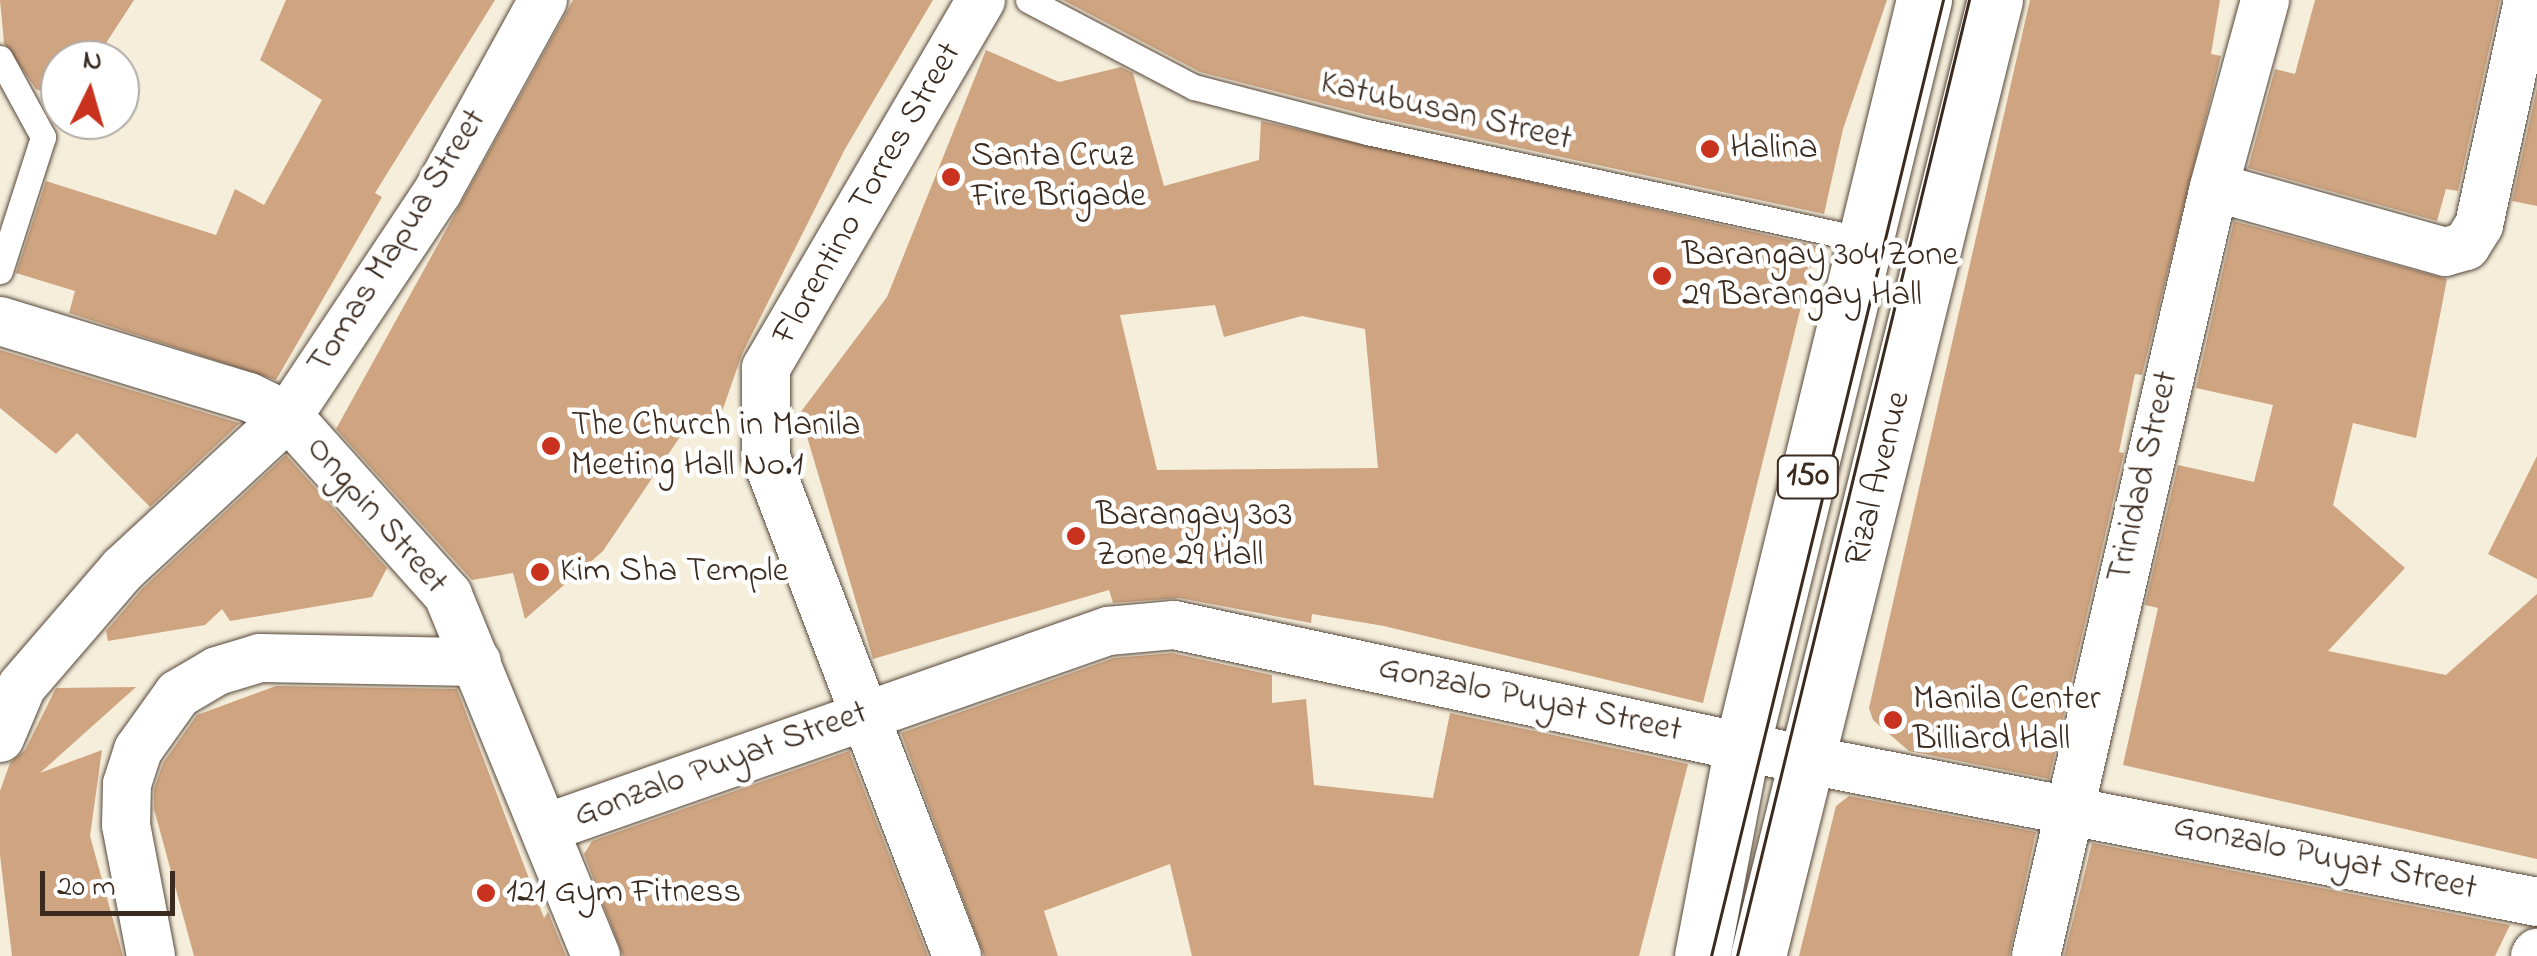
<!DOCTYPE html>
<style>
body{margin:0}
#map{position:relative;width:2537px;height:956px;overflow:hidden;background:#f5eedb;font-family:"Indie Flower",sans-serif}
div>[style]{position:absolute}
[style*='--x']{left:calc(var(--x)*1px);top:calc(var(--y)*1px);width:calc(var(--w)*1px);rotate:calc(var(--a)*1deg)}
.building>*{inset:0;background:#cea481}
.roads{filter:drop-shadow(0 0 2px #57473a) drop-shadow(0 0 2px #57473a)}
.service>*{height:25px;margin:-12.5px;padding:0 12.5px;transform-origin:12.5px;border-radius:12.5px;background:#fff}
.minor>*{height:48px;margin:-24px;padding:0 24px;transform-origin:24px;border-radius:24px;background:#fff}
.primary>*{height:55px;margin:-27.5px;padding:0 27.5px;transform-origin:27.5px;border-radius:27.5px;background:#fff}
.tram>*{height:2.5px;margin:-1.25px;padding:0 1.25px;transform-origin:1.25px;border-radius:1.25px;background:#3b2a1e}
.dots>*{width:28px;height:28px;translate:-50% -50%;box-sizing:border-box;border:5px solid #fff;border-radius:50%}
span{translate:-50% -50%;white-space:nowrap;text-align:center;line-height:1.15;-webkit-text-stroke:9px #fff;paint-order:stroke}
.shield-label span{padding:2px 8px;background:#fff;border:2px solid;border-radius:8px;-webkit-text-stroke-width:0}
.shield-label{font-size:32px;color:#3b2a1e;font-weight:700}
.street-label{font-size:35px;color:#3b2a1e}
.poi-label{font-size:35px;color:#3b2a1e}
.left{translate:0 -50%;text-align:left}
.north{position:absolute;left:40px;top:40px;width:100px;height:100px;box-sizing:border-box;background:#fff;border:2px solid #b1aaa5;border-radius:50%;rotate:5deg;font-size:28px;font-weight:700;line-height:40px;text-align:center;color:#3b2a1e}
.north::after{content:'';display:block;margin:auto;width:35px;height:45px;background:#c8321e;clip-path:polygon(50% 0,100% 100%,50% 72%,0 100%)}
.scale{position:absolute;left:40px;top:871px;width:135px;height:45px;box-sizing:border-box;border:5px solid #3b2a1e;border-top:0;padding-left:12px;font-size:30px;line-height:35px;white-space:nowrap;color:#3b2a1e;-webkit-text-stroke:8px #fff;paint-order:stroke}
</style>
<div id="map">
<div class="building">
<i style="clip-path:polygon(0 0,134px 0,95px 60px,60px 60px,60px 101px,36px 89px,4px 43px)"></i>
<i style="clip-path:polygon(286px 0,495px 0,375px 193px,382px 197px,276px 380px,69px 313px,75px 291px,16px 273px,46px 181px,216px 235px,235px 189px,264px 205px,322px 100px,260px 60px)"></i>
<i style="clip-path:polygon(573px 0,933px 0,845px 149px,742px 354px,716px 429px,688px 425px,603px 551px,525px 619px,513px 573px,472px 580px,336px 429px)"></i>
<i style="clip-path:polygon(1063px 0,1887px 0,1843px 129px,1824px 214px,1371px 116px,1200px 72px)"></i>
<i style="clip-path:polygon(2030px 0,2220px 0,2211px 54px,2221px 56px,2142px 375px,2135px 374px,2119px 452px,2124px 453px,2049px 779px,1909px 751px,1873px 720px,1869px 708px)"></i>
<i style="clip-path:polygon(2315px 0,2500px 0,2458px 191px,2446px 189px,2437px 221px,2248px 168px,2275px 69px,2295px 74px)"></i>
<i style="clip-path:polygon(evenodd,986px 50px,1059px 82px,1121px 67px,1133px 73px,1164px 186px,1259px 160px,1261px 121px,1816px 246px,1703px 703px,1384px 626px,1312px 614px,1311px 623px,1179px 598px,1113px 603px,1109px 590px,873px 659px,800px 413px,887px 297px,986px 50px,1215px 305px,1224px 337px,1302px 316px,1365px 329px,1378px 468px,1157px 470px,1120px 315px,1215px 305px)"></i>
<i style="clip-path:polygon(2537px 88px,2537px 206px,2512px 201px)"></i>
<i style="clip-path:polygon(2234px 221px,2447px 279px,2416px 438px,2353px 423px,2333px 505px,2405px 568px,2328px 651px,2446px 675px,2537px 594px,2537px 859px,2123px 765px,2158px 608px,2145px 605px,2178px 465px,2254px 482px,2273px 405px,2196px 388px)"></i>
<i style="clip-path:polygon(0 350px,239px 423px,240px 423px,150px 507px,77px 433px,56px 454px,0 408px)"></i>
<i style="clip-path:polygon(286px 455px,387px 568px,372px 597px,230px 621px,222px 609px,205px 625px,108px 641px,106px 631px,143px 588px)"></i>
<i style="clip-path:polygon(2537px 456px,2537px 579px,2488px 554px)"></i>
<i style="clip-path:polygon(1172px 653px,1272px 675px,1272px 703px,1306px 699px,1314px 785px,1433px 798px,1450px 713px,1688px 764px,1639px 956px,1192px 956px,1170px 864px,1044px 911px,1058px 956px,984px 956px,901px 733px,1114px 658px)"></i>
<i style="clip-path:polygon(276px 686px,457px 689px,544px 918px,548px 912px,566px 956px,194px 956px,154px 809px,154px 789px,163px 763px,197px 715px)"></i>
<i style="clip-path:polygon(136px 687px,40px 773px,102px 750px,90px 836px,123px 956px,12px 956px,0 855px,0 791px,10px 763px,25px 750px,56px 688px)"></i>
<i style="clip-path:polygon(849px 751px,928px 956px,623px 956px,584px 854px,592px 841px)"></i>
<i style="clip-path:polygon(1849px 796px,2036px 832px,2009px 956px,1799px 956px,1836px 806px)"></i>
<i style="clip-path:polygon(2092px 843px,2510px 925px,2495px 956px,2064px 956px)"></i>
</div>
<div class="roads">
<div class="service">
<i style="--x:1028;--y:0;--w:187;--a:27.7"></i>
<i style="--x:1194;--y:87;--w:179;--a:14.6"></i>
<i style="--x:1367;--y:132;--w:510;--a:12.24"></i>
<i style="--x:0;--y:58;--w:90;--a:61.4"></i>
<i style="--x:43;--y:137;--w:141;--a:107.8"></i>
</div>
<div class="minor">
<i style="--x:2214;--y:187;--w:240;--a:15.7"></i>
<i style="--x:2445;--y:252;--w:22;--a:-16"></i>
<i style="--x:2466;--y:246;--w:25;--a:-58"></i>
<i style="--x:2479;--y:225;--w:230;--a:-77.7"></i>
<i style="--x:0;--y:321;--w:260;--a:17"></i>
<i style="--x:249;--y:397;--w:43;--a:26"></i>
<i style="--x:288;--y:416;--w:240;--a:48.2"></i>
<i style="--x:448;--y:595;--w:390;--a:67.7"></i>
<i style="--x:0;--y:738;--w:56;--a:-67.1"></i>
<i style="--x:22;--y:686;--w:155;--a:-49.2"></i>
<i style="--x:123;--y:569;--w:225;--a:-42.8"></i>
<i style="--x:288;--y:416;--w:270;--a:-56.3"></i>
<i style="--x:438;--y:191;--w:218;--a:-61.2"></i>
<i style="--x:546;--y:828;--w:596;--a:-19.32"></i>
<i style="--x:1108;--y:631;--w:66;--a:-5.2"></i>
<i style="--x:1174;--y:625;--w:581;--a:12.12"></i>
<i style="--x:1742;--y:747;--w:810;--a:11.03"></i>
<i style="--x:151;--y:956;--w:133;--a:-100.8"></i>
<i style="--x:126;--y:825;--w:41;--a:-88.6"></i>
<i style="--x:127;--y:784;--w:36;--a:-72"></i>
<i style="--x:138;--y:750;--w:69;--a:-54.5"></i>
<i style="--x:178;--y:694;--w:45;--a:-30.5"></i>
<i style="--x:217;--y:671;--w:45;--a:-16.8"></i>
<i style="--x:260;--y:658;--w:217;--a:1.1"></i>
<i style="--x:957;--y:956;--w:534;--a:-110.95"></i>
<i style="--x:766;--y:457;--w:89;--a:-90"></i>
<i style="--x:766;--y:368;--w:426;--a:-59.7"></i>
<i style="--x:2036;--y:956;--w:789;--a:-76.97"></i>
<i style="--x:2214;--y:187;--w:194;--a:-74.7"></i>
<i style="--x:2535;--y:956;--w:4;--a:-56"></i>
</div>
<div class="primary">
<i style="--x:1702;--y:956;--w:213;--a:-79.2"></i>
<i style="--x:1742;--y:747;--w:769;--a:-76.31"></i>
<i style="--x:1758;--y:956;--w:985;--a:-76.08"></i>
</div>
</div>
<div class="tram">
<i style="--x:1711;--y:956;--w:984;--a:-76.36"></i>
<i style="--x:1737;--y:956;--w:984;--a:-76.36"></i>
</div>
<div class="dots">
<i style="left:1710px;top:149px;background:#c8321e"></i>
<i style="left:951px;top:177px;background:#c8321e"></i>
<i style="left:1662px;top:276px;background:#c8321e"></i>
<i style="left:551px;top:446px;background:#c8321e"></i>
<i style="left:1076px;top:536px;background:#c8321e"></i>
<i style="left:540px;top:572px;background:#c8321e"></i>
<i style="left:1893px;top:720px;background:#c8321e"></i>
<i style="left:486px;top:893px;background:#c8321e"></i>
</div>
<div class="shield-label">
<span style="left:1808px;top:477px">150</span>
</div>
<div class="street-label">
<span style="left:1446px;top:112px;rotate:13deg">Katubusan Street</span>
<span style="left:868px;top:194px;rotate:-60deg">Florentino Torres Street</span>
<span style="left:398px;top:242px;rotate:-58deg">Tomas Mapua Street</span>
<span style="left:2144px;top:477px;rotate:-77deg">Trinidad Street</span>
<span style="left:1879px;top:479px;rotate:-76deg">Rizal Avenue</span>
<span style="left:376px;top:516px;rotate:49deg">Ongpin Street</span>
<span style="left:1530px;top:700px;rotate:12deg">Gonzalo Puyat Street</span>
<span style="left:721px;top:765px;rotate:-20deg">Gonzalo Puyat Street</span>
<span style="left:2325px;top:858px;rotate:12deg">Gonzalo Puyat Street</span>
</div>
<div class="poi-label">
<span class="left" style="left:1730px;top:149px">Halina</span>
<span class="left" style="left:971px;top:177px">Santa Cruz<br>Fire Brigade</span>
<span class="left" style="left:1682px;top:276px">Barangay 304 Zone<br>29 Barangay Hall</span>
<span class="left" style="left:571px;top:446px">The Church in Manila<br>Meeting Hall No.1</span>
<span class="left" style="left:1096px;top:536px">Barangay 303<br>Zone 29 Hall</span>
<span class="left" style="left:560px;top:572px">Kim Sha Temple</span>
<span class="left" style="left:1913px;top:720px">Manila Center<br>Billiard Hall</span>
<span class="left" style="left:506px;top:893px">121 Gym Fitness</span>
</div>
<div class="north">N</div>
<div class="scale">20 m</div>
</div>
